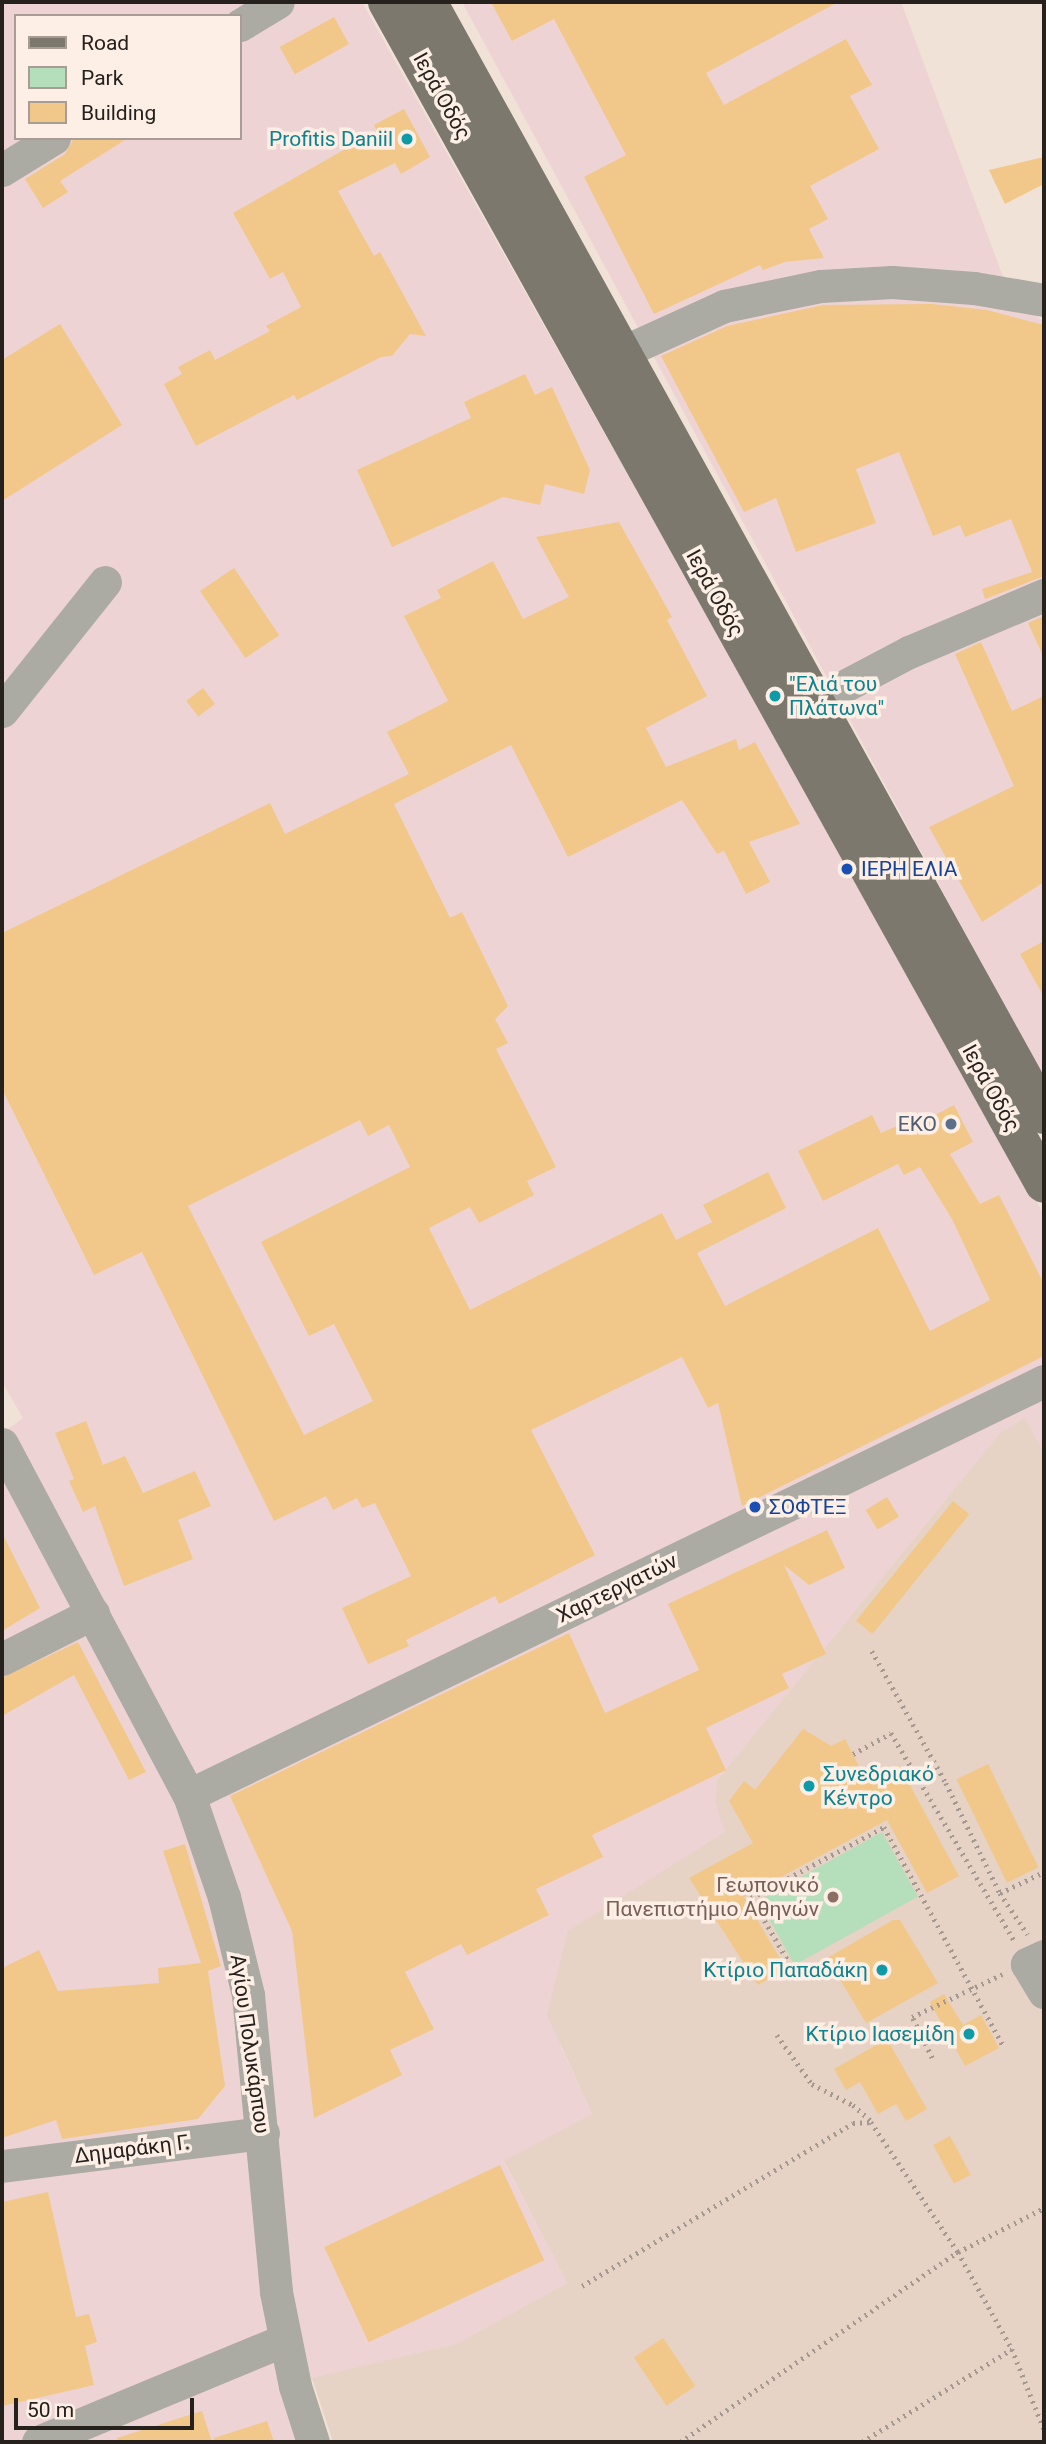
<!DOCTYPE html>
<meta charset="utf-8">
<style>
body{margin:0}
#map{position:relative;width:1046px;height:2444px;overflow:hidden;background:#f0e2d7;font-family:Roboto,sans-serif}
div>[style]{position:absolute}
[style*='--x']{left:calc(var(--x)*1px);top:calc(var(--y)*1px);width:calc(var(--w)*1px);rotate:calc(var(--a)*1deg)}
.industrial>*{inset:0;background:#eed3d4}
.education>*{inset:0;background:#e7d2c6}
.green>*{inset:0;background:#b5deba;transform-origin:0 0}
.building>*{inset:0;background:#f1c889;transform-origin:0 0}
.path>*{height:4.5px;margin-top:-2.25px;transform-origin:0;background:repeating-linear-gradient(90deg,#a49991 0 2px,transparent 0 7px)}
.minor>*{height:33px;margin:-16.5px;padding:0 16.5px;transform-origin:16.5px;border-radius:16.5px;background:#abaaa3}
.major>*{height:38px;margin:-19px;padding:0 19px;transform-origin:19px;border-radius:19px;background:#7c786d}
.dots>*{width:19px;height:19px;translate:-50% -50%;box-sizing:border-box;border:4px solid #fdefe5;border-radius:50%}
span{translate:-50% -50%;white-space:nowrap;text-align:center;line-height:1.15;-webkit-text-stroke:7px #fdefe5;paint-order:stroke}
.street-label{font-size:21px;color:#27211e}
.culture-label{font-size:21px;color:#0d838f}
.right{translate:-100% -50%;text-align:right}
.left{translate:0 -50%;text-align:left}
.transit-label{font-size:21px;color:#164399}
.service-label{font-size:21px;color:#4e5e75}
.education-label{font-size:21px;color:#785e54}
.frame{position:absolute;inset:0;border:4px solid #27211e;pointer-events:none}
.legend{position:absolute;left:14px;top:14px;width:228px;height:126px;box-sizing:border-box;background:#fdefe5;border:2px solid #a79d95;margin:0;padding:9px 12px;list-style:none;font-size:21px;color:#27211e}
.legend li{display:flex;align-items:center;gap:14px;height:35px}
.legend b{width:35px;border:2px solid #a79d95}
.scale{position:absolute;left:14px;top:2398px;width:180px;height:32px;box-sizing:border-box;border:4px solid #27211e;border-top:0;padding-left:9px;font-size:21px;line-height:24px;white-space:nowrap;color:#27211e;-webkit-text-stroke:5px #fdefe5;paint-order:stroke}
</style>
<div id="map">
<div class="industrial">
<i style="clip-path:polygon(evenodd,2px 2px,362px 2px,1044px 1215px,1044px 1453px,1025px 1419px,1000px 1433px,717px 1780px,715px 1801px,726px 1832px,560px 2045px,592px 2114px,504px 2162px,567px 2283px,456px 2344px,283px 2388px,298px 2442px,2px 2442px,2px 1433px,23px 1418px,2px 1382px,2px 2px,16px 16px,240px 16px,240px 138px,16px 138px,16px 16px)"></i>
<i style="clip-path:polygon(462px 2px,901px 2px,1002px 274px,1044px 324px,1044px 1079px)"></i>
</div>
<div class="education">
<i style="clip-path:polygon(1025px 1418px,1044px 1453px,1044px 2442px,333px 2442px,312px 2378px,456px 2344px,567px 2283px,504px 2161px,592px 2114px,547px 2015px,568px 1931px,725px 1832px,715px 1801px,717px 1780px,1000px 1433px)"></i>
</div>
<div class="green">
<i style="left:882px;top:1832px;width:74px;height:141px;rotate:61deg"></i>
</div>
<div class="building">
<i style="clip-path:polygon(491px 2px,838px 2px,706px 73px,724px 105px,846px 39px,872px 85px,850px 96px,879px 149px,810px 186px,828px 219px,809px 229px,824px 258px,785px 262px,763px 270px,760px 265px,654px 314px,584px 177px,626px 155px,554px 19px,512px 41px)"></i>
<i style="left:334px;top:17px;width:31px;height:62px;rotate:61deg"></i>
<i style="clip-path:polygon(404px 109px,430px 157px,401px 174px,395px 163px,338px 191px,374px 256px,380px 252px,426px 336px,410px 334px,392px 356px,381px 357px,297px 400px,294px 395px,196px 446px,164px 384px,182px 374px,178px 367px,210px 350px,215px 360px,270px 331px,266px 326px,301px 307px,283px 272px,270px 279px,233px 213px,377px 131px,374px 125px)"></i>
<i style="clip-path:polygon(74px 138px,128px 138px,60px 181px,68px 192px,43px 208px,25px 179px,65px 154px)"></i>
<i style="clip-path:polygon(1044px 157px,1044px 184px,1005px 204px,989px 170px)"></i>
<i style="clip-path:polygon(932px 304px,987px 310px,1044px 325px,1044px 576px,985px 599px,982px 589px,1032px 572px,1011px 519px,965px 537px,960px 525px,933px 536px,899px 452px,856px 469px,876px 523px,796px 552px,776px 498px,744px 512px,661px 356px,727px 326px,823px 305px)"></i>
<i style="clip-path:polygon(60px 324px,122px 425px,2px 501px,2px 360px)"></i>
<i style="clip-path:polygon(525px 374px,535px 395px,552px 387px,590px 470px,584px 494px,545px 484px,540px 505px,503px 497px,392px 547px,357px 470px,471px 418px,464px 402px)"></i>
<i style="clip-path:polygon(evenodd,619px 522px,672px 617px,667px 620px,707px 696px,646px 728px,666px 767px,736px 739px,739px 750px,755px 742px,800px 824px,749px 842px,770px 882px,746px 894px,724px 851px,717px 854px,682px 800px,568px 857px,511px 745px,394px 804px,450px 918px,462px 912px,508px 1006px,495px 1019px,508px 1043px,496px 1049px,556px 1167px,527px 1181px,534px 1195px,479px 1223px,470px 1207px,429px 1228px,470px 1310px,662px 1213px,676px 1240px,712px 1222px,703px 1205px,768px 1172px,786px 1208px,697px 1253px,725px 1306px,878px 1228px,930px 1331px,990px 1300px,952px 1219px,920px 1167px,904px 1175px,898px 1164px,823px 1201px,798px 1151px,872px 1115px,881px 1133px,917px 1117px,920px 1123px,954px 1105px,973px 1142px,950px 1154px,980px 1204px,999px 1195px,1044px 1284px,1044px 1356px,742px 1506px,718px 1403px,708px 1408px,682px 1357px,531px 1430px,595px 1555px,499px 1604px,495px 1596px,406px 1640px,409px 1646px,368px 1664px,342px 1608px,411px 1576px,375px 1503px,362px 1508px,357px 1498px,333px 1510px,326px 1496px,274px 1521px,142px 1252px,94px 1275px,2px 1089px,2px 933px,270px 803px,285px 834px,409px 774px,387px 732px,448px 701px,404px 616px,441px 598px,437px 590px,493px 561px,523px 619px,569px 597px,536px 537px,619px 522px,360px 1120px,368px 1136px,389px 1125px,410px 1167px,261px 1242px,309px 1336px,334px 1324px,373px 1401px,304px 1435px,188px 1206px,360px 1120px)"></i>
<i style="left:234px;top:568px;width:81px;height:41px;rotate:56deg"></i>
<i style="clip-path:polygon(1044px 616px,1044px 658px,1028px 623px)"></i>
<i style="clip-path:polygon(981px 642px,1012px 711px,1044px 696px,1044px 882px,982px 922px,929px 827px,1014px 786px,955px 654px)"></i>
<i style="left:203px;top:688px;width:20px;height:21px;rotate:53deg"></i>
<i style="clip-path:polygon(1044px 941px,1044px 997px,1020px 954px)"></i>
<i style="clip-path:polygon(86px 1421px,103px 1465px,125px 1456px,143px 1493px,195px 1471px,211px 1506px,178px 1520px,193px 1559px,124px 1586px,95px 1506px,83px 1512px,69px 1481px,74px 1479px,55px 1433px)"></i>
<i style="left:887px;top:1497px;width:23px;height:25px;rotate:59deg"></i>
<i style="left:953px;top:1501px;width:21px;height:154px;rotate:39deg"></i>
<i style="clip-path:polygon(827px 1530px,845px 1568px,809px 1585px,784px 1565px,826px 1654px,782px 1674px,789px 1688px,706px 1728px,726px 1770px,592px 1835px,603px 1857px,536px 1889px,549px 1915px,467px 1955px,461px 1944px,405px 1972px,434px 2029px,390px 2050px,402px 2075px,314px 2118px,292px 1931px,230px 1796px,569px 1633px,605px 1713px,699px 1670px,668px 1604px)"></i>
<i style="clip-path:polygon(2px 1533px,40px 1608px,2px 1631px)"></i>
<i style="clip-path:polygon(78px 1642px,146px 1772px,129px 1780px,74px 1675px,2px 1716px,2px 1678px)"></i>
<i style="clip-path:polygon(803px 1729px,831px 1746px,845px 1739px,867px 1782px,899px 1765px,959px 1876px,927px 1893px,887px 1820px,744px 1897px,786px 1969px,758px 1985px,689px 1878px,753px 1843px,729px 1801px,744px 1781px,755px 1790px)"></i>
<i style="left:988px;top:1764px;width:115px;height:35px;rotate:64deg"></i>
<i style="clip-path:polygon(185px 1844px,221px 1966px,208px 1971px,225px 2086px,198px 2119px,62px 2139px,56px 2120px,2px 2138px,2px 1968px,39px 1950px,58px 1991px,159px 1983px,158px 1968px,201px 1963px,163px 1851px)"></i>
<i style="clip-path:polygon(893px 1920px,900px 1920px,938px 1983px,866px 2023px,827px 1958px)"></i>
<i style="clip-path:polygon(944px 1994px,963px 2025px,981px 2015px,999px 2048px,965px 2066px,930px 2002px)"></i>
<i style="clip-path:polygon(887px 2039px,927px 2109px,906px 2121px,896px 2104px,878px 2114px,860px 2082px,846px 2090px,834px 2069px)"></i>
<i style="left:950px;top:2136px;width:44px;height:19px;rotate:62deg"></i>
<i style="left:500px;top:2165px;width:105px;height:194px;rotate:65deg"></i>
<i style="clip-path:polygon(48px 2192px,76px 2317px,89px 2314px,97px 2342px,85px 2346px,94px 2385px,2px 2406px,2px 2202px)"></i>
<i style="left:663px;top:2338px;width:58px;height:35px;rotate:56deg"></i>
<i style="clip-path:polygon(202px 2411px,212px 2442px,118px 2442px,117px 2438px)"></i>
<i style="clip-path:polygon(267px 2421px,274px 2442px,215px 2442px,214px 2438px)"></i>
</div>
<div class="path">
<i style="--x:872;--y:1651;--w:151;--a:60.7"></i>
<i style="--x:946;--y:1783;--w:123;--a:63.9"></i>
<i style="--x:1000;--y:1893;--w:50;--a:56.3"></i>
<i style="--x:853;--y:1754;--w:43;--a:-28.9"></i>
<i style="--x:891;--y:1733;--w:243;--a:59.3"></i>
<i style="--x:1000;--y:1893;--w:49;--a:-25.5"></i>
<i style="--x:790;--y:1965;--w:78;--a:-120.2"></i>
<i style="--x:751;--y:1898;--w:151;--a:-28.1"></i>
<i style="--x:884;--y:1827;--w:251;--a:61.4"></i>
<i style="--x:777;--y:2035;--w:60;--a:54.5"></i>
<i style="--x:812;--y:2084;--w:46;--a:27.1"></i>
<i style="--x:853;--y:2105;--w:23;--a:41"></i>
<i style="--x:932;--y:2058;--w:46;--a:-116"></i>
<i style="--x:912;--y:2017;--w:101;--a:-25.3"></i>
<i style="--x:582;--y:2286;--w:316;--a:-31"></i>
<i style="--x:853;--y:2123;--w:18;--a:-3"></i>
<i style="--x:871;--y:2122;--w:156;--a:56.2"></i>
<i style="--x:958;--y:2252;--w:111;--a:60.9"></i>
<i style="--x:1012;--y:2349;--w:86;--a:68.2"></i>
<i style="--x:680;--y:2442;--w:337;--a:-34.4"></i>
<i style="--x:958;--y:2252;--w:97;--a:-27.1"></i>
<i style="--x:862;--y:2442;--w:176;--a:-31.8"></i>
</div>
<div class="minor">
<i style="--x:240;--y:25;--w:44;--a:-31.2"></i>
<i style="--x:2;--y:170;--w:61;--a:-31.6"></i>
<i style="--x:625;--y:351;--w:109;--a:-24.4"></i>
<i style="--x:724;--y:306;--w:99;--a:-11.7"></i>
<i style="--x:821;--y:286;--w:71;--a:-3.2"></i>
<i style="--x:892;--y:282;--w:82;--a:4.2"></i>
<i style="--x:974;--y:288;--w:71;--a:9.7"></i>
<i style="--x:816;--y:701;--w:105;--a:-27.8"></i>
<i style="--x:909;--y:652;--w:147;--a:-22.9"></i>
<i style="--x:2;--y:711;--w:165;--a:-51.4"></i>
<i style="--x:2;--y:1444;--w:398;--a:62"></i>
<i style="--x:189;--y:1795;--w:108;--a:71.1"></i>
<i style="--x:224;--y:1897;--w:101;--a:76.2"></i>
<i style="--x:248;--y:1995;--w:298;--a:84.6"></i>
<i style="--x:276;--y:2292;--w:96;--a:78.6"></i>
<i style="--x:295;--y:2386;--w:59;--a:72.2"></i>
<i style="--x:2;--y:1659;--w:102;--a:-26.8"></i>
<i style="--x:189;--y:1795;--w:950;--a:-25.84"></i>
<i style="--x:1044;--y:1956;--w:19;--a:155"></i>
<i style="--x:1027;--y:1964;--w:33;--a:59"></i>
<i style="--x:2;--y:2166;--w:263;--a:-7.2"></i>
<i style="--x:38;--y:2442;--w:266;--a:-22.5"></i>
</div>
<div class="major">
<i style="--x:387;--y:2;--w:1352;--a:60.93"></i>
<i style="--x:428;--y:2;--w:1272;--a:61.04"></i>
</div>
<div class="dots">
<i style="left:407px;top:139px;background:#0f9aa8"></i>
<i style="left:775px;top:696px;background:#0f9aa8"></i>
<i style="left:847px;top:869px;background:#1a4fb4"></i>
<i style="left:951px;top:1124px;background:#5c6f8a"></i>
<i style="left:755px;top:1507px;background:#1a4fb4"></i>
<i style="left:809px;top:1786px;background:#0f9aa8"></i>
<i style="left:833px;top:1897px;background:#8d6e63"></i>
<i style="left:882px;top:1970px;background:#0f9aa8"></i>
<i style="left:969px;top:2034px;background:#0f9aa8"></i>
</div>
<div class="street-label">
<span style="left:442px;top:96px;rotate:61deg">Ιερά Οδός</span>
<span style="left:715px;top:593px;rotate:61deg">Ιερά Οδός</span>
<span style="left:991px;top:1088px;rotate:61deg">Ιερά Οδός</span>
<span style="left:617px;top:1588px;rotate:-26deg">Χαρτεργατών</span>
<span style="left:250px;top:2044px;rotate:82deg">Αγίου Πολυκάρπου</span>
<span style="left:132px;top:2149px;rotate:-7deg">Δημαράκη Γ.</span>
</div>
<div class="culture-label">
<span class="right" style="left:393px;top:139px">Profitis Daniil</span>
<span class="left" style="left:789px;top:696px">"Ελιά του<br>Πλάτωνα"</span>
<span class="left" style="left:823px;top:1786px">Συνεδριακό<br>Κέντρο</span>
<span class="right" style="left:868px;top:1970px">Κτίριο Παπαδάκη</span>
<span class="right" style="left:955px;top:2034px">Κτίριο Ιασεμίδη</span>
</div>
<div class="transit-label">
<span class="left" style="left:861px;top:869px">ΙΕΡΗ ΕΛΙΑ</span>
<span class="left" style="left:769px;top:1507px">ΣΟΦΤΕΞ</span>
</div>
<div class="service-label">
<span class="right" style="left:937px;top:1124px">EKO</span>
</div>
<div class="education-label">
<span class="right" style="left:819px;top:1897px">Γεωπονικό<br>Πανεπιστήμιο Αθηνών</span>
</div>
<div class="frame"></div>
<ul class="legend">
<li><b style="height:9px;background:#7c786d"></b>Road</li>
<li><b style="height:19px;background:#b5deba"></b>Park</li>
<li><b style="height:19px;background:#f1c889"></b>Building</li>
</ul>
<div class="scale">50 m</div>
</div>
